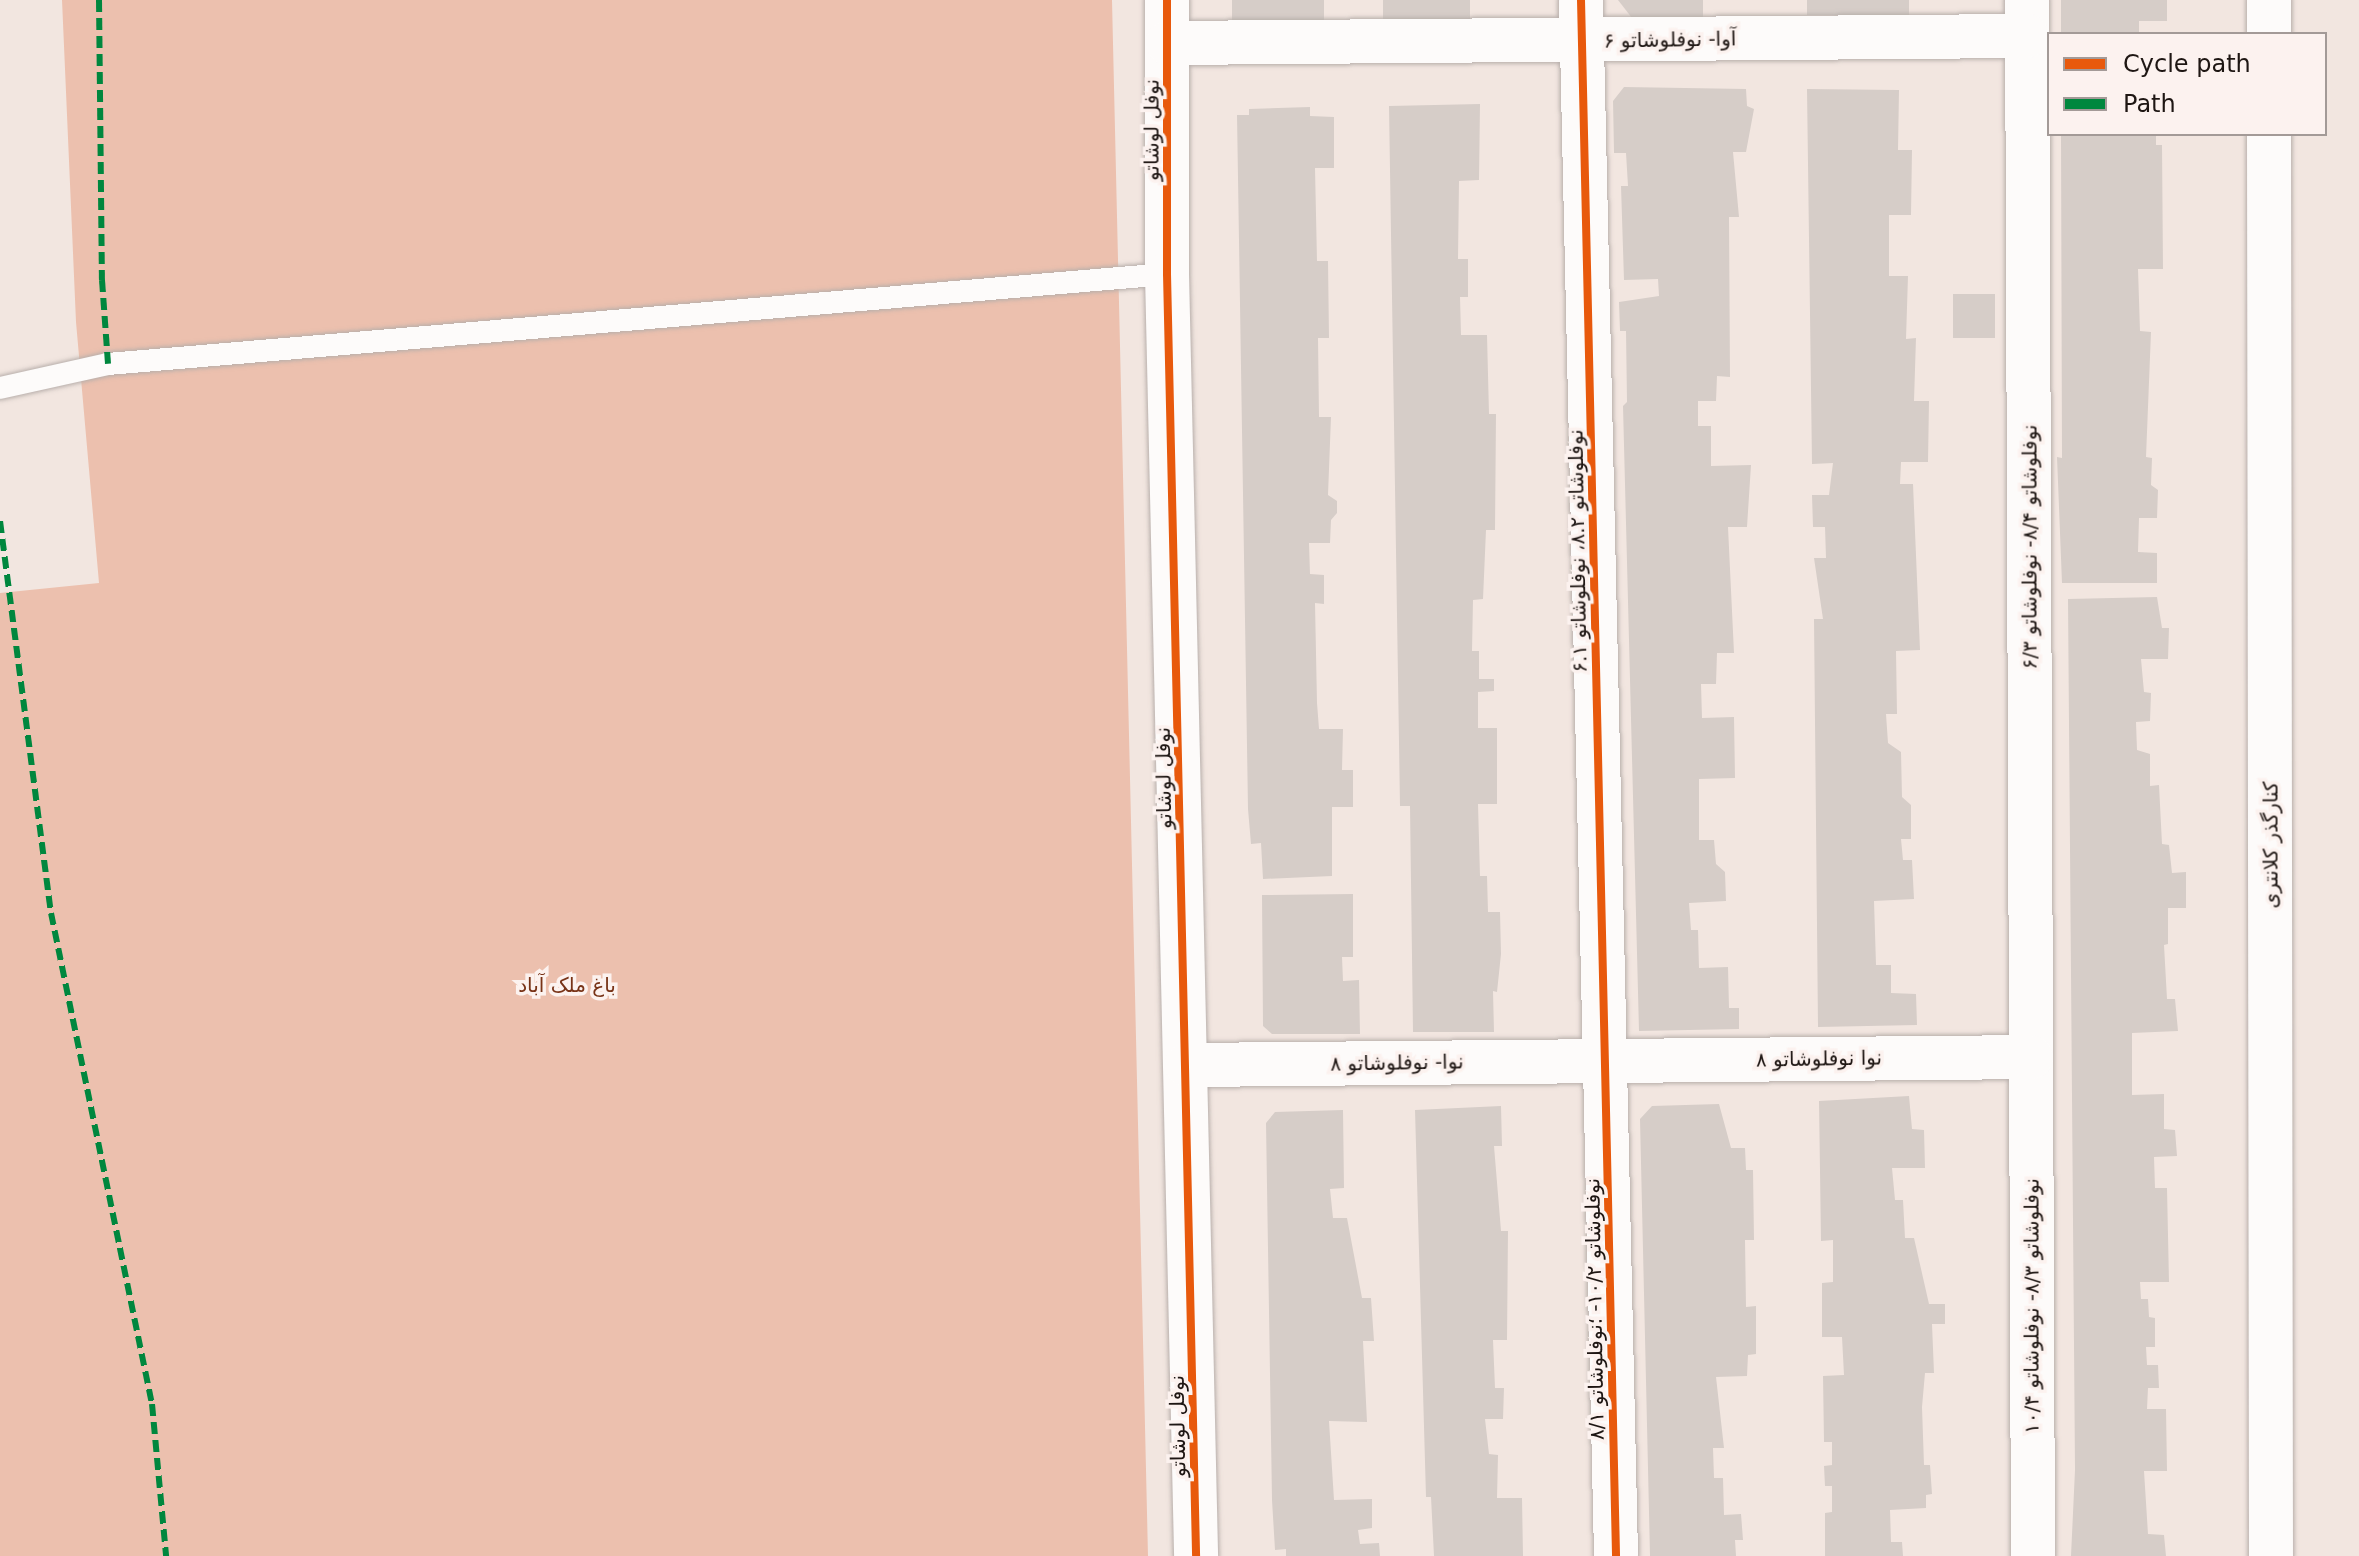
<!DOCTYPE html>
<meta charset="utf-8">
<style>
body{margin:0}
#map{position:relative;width:2359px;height:1556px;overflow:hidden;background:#f2e6e0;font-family:"DejaVu Sans","Noto Naskh Arabic",sans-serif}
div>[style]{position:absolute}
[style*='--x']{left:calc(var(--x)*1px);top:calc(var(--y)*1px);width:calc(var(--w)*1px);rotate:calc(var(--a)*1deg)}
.green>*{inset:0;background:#ecc0ae}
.building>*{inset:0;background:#d6cdc8;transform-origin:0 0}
.roads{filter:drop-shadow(0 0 2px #b8afab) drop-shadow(0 0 2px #b8afab)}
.service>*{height:22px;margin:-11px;padding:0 11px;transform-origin:11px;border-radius:11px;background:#fdfbfa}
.minor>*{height:44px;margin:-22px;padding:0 22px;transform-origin:22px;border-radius:22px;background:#fdfbfa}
.quiet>*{height:6px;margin-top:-3px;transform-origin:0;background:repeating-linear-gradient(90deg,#00873e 0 12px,transparent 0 18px)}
.cycleway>*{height:8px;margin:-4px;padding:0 4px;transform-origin:4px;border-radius:4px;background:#e8590c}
span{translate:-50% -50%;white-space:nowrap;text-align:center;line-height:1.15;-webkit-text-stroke:7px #fcf2ef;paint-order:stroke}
.street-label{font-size:20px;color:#1e1613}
.park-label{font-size:20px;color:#783317}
.legend{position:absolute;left:2047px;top:32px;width:280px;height:104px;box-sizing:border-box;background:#fcf2ef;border:2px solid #a39a97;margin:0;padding:10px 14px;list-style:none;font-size:24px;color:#1e1613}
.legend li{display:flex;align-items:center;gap:16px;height:40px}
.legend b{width:40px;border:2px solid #a39a97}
</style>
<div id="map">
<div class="green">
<i style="clip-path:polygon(62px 0,1112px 0,1148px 1556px,0 1556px,0 593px,99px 583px,76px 322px)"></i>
</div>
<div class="building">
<i style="clip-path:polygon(1232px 0,1324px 0,1324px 31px,1232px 25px)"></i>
<i style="left:1383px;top:0;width:87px;height:30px"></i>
<i style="clip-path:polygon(1618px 0,1703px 0,1703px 17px,1632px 18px)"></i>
<i style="left:1807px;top:0;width:102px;height:15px"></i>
<i style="clip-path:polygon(2061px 0,2167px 0,2167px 21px,2139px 21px,2139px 34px,2061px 34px)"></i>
<i style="clip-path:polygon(1624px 87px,1746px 89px,1747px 106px,1754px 109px,1746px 152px,1733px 152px,1739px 217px,1729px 217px,1730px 377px,1717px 376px,1716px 401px,1698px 401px,1698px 426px,1711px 426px,1711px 466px,1751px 465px,1747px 527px,1728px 527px,1734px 653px,1717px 653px,1716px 684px,1701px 684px,1702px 718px,1734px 717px,1735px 778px,1699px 779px,1699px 840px,1714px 840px,1716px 864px,1725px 872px,1726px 901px,1689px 903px,1691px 930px,1698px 930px,1699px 968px,1728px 967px,1729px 1008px,1739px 1008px,1739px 1029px,1639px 1031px,1623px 406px,1627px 402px,1626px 331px,1620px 331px,1619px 302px,1659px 296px,1658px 279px,1624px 280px,1621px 186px,1628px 186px,1626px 153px,1614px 153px,1613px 101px)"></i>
<i style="clip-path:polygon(1807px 89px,1899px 90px,1898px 150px,1912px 150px,1911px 215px,1889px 215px,1889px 276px,1908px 276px,1906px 339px,1916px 338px,1914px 401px,1929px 401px,1928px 462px,1901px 462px,1900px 484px,1913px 484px,1920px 650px,1896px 651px,1897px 714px,1886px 714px,1888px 743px,1901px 752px,1902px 797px,1911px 805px,1911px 839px,1901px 839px,1903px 860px,1912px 860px,1914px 899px,1874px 901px,1876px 965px,1891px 965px,1891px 993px,1916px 994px,1917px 1025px,1818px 1027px,1814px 619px,1823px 619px,1814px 558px,1826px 558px,1825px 527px,1813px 527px,1812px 495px,1829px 495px,1833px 463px,1812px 464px)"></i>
<i style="clip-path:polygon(1480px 104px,1479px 180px,1459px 181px,1458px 259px,1468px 259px,1468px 297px,1460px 297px,1461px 335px,1487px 335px,1489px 414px,1496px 414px,1495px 530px,1486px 530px,1483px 599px,1473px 600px,1472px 651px,1479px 651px,1479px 679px,1494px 679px,1494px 691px,1478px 692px,1478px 728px,1497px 728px,1497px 804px,1478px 804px,1480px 876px,1487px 876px,1488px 912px,1500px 912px,1501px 954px,1497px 992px,1493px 991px,1494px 1032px,1413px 1032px,1410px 806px,1400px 806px,1389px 106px)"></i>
<i style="clip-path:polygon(1310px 107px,1310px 116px,1334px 117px,1334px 168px,1315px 168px,1317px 261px,1328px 261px,1329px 338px,1318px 338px,1319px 417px,1331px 417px,1328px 495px,1337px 501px,1337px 513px,1331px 520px,1330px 543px,1309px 543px,1310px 574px,1324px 575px,1324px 604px,1315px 603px,1317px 703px,1319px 729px,1343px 729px,1342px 770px,1353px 770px,1353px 807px,1332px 807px,1332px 876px,1263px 879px,1261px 843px,1251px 844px,1248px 809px,1237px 115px,1249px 115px,1249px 109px)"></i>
<i style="clip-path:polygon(2061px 134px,2156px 134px,2156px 145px,2162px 145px,2163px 269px,2138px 269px,2140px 331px,2151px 332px,2146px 457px,2152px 458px,2151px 485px,2158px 490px,2157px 518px,2139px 518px,2138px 552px,2157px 553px,2157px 583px,2062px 583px,2057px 457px,2062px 458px)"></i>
<i style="left:1953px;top:294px;width:42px;height:44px"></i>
<i style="clip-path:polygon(2157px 597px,2162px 628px,2169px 628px,2168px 659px,2141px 659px,2144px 692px,2151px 693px,2150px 721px,2136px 722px,2137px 750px,2150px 754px,2150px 786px,2159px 785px,2162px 844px,2169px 845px,2172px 873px,2186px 872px,2186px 908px,2168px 908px,2168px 944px,2164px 945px,2167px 999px,2175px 999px,2178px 1031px,2132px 1033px,2132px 1095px,2164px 1094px,2164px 1129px,2175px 1130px,2177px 1156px,2154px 1157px,2155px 1188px,2167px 1188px,2169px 1282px,2140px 1282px,2141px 1299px,2148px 1299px,2149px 1317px,2155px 1318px,2155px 1347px,2146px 1347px,2147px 1365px,2158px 1365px,2159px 1388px,2148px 1388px,2147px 1409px,2166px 1409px,2167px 1471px,2144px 1471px,2148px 1534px,2164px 1535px,2166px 1556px,2071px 1556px,2075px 1470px,2068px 599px)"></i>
<i style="clip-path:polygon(1353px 894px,1353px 957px,1342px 957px,1343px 981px,1359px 980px,1360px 1034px,1272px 1034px,1263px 1026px,1262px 895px)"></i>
<i style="clip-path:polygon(1909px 1096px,1912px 1129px,1924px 1130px,1925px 1168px,1892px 1168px,1895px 1200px,1903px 1200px,1905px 1238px,1914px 1238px,1929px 1304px,1945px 1304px,1945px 1324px,1932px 1324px,1934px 1373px,1925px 1373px,1922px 1407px,1924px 1465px,1930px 1465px,1932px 1494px,1926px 1495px,1926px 1508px,1890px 1510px,1891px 1542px,1902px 1542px,1903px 1556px,1825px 1556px,1825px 1513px,1832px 1512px,1832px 1486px,1825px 1486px,1824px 1466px,1832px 1465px,1832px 1442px,1824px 1442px,1823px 1376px,1844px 1375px,1842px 1337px,1822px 1337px,1822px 1283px,1833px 1282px,1833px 1240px,1821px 1241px,1819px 1101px)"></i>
<i style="clip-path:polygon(1719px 1104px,1731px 1148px,1745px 1148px,1746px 1170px,1753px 1170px,1754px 1240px,1745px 1240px,1746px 1307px,1756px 1306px,1756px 1354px,1748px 1355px,1747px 1376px,1716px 1377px,1724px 1448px,1713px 1448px,1714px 1478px,1723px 1478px,1724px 1515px,1741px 1514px,1743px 1540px,1735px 1540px,1736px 1556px,1650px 1556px,1640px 1119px,1652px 1106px)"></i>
<i style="clip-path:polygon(1501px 1106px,1502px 1146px,1494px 1146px,1501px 1231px,1508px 1231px,1507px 1340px,1493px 1340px,1495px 1388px,1504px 1388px,1503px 1419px,1485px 1419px,1489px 1454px,1498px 1455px,1497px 1498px,1522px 1498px,1523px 1556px,1434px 1556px,1431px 1497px,1426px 1497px,1415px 1110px)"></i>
<i style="clip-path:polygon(1343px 1110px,1344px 1188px,1330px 1189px,1333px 1218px,1347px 1218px,1362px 1298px,1371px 1298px,1374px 1341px,1363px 1341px,1367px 1422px,1329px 1421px,1334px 1500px,1372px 1499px,1372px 1528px,1358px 1530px,1360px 1544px,1379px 1543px,1380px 1556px,1286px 1556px,1286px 1549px,1275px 1550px,1272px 1500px,1266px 1123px,1275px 1112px)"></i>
</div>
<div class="roads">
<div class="service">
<i style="--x:0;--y:388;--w:111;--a:-12.5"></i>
<i style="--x:108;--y:364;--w:1063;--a:-4.86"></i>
</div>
<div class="minor">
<i style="--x:1167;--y:0;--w:274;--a:90"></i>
<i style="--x:1167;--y:274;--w:1282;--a:88.7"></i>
<i style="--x:1581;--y:0;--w:1556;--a:88.71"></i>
<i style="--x:2027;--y:0;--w:1556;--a:89.78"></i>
<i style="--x:2269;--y:0;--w:34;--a:90"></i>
<i style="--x:1168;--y:43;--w:859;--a:-0.47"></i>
<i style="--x:2269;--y:134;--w:1422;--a:89.92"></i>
<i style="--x:1187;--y:1065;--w:844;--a:-0.54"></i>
</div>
</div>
<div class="quiet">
<i style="--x:99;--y:0;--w:280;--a:89.4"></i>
<i style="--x:102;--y:280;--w:84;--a:85.9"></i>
<i style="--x:0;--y:521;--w:395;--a:82.6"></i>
<i style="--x:51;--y:913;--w:501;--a:78.38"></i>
<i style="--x:152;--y:1404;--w:153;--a:84.7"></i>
</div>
<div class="cycleway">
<i style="--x:1167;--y:0;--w:274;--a:90"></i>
<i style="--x:1167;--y:274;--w:1282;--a:88.7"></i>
<i style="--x:1581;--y:0;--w:1556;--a:88.71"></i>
</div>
<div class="street-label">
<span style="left:1670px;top:40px;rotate:-1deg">آوا- نوفلوشاتو ۶</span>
<span style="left:1152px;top:130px;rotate:-90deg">نوفل لوشاتو</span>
<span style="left:2030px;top:547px;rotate:-90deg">نوفلوشاتو ۸/۴- نوفلوشاتو ۶/۳</span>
<span style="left:1578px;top:551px;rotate:-91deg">نوفلوشاتو ۸.۲، نوفلوشاتو ۶.۱</span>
<span style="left:1164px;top:778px;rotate:-91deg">نوفل لوشاتو</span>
<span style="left:2271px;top:845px;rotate:-90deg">کنارگذر کلانتری</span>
<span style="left:1819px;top:1059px;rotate:-1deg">نوا نوفلوشاتو ۸</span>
<span style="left:1397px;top:1063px;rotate:-1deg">نوا- نوفلوشاتو ۸</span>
<span style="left:2032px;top:1306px;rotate:-90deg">نوفلوشاتو ۸/۳- نوفلوشاتو ۱۰/۴</span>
<span style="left:1595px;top:1309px;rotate:-91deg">نوفلوشاتو ۱۰/۲- ؛نوفلوشاتو ۸/۱</span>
<span style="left:1178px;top:1426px;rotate:-91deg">نوفل لوشاتو</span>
</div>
<div class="park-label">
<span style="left:567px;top:985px">باغ ملک آباد</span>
</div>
<ul class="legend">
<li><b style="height:10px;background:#e8590c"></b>Cycle path</li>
<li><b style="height:10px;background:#00873e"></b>Path</li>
</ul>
</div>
